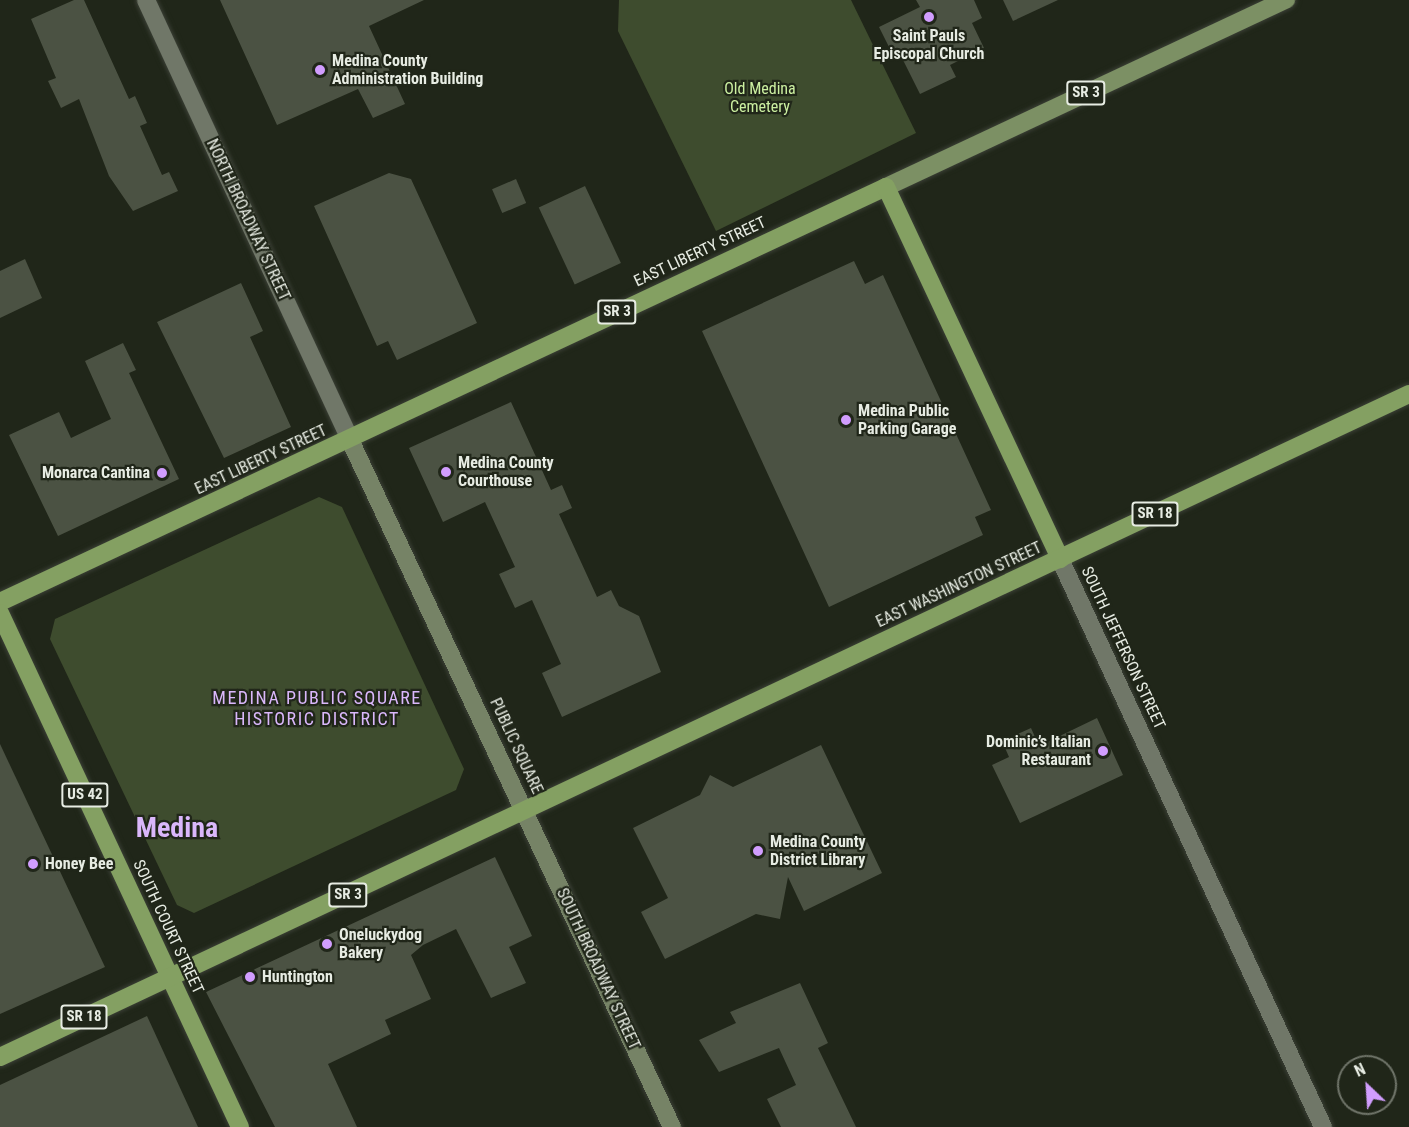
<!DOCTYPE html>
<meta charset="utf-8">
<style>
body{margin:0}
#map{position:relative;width:1409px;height:1127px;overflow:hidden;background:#202619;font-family:"Roboto Condensed",sans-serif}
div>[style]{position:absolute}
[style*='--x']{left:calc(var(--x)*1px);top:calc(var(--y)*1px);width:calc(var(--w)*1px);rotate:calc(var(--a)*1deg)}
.green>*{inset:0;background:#3e4c2e}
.building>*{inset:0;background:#4b5243;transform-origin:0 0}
.round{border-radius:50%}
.roads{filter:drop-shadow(0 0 2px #3b4036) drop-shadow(0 0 2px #3b4036)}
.street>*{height:18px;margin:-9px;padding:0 9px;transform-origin:9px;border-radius:9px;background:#707768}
.secondary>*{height:18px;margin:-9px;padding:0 9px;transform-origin:9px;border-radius:9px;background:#768366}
.primary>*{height:18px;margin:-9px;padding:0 9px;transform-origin:9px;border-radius:9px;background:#7c9064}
.highway>*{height:18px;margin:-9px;padding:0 9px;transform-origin:9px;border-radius:9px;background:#84a062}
.dots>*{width:16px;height:16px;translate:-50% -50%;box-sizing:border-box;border:3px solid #202619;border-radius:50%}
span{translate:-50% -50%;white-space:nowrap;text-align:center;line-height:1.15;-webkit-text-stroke:4.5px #202619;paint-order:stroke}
.shield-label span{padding:2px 4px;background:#202619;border:2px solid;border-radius:4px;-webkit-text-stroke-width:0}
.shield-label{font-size:15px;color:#e7ece3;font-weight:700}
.poi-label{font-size:16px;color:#e7ece3;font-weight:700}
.left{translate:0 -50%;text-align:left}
.right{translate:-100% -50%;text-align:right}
.park-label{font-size:16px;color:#ccf0a1}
.street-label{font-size:16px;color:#e7ece3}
.neighbourhood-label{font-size:18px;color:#dab7fb;letter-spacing:1.5px}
.town-label{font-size:28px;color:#dab7fb;font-weight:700}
.north{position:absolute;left:1337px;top:1055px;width:60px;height:60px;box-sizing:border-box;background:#202619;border:2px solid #70756a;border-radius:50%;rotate:335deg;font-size:16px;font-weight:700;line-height:24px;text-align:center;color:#e7ece3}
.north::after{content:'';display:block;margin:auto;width:21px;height:27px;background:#d19dfe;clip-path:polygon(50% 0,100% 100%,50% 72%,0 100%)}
</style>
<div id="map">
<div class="green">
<i style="clip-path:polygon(619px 0,851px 0,916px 133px,716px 231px,618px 31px)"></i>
<i style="clip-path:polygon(319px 497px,342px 507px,464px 769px,456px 790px,194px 913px,177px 905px,50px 639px,55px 619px)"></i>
</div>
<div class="building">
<i style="clip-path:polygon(74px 0,84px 0,129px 99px,135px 96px,147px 123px,140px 126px,162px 175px,169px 172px,178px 191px,133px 211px,109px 176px,79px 99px,61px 108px,48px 81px,56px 78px,31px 19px)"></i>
<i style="clip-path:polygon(220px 0,424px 0,369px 26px,405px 104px,373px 118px,358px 89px,277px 125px)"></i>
<i style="clip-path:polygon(916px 0,974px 0,982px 18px,972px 23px,984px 48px,950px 65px,956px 77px,920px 94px,898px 50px,892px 53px,879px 27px,920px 7px)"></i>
<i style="clip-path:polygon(1003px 0,1058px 0,1013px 21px)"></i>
<i style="clip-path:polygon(389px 173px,411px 179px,477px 323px,397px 360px,388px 341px,377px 346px,314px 206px)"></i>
<i style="left:516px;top:179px;width:26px;height:26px;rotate:67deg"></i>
<i style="left:585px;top:186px;width:85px;height:51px;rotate:65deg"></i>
<i style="clip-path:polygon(25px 259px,42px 298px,0 318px,0 271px)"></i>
<i style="clip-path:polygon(854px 261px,865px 284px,883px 275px,991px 510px,975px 517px,983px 535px,829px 607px,702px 331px)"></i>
<i style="clip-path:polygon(241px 283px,263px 331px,250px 337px,291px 427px,224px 458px,157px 322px)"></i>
<i style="clip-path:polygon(123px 343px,136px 370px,129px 373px,179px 479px,58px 536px,9px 435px,59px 412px,71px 438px,111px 419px,85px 361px)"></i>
<i style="clip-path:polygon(511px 402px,551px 490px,562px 485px,572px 508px,559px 514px,597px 597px,611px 590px,619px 606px,639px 616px,661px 672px,562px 717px,542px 673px,561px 664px,532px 600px,515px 608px,499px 574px,515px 567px,485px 502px,443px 522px,409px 448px)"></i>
<i class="round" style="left:246px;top:692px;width:26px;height:26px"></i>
<i style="clip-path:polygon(1097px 718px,1123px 775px,1020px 823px,992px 765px,1009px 757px,1002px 741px,1031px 728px,1039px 746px)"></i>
<i style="clip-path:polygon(0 744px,105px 967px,0 1014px)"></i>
<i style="clip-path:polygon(821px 745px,882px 873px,804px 911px,788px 877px,780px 919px,756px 914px,665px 959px,641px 912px,668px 898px,633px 828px,700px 795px,710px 775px,733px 787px)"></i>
<i style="clip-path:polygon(495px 857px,532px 936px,509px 947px,526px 983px,491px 998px,456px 929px,423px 945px,411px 955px,431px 999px,385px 1020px,391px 1034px,328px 1064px,357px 1127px,275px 1127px,206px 992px)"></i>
<i style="clip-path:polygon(800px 983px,828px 1043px,818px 1048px,856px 1127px,781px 1127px,767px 1099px,796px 1085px,779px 1048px,719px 1072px,699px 1040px,736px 1023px,730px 1012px)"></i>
<i style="clip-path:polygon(147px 1016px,198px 1127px,0 1127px,0 1085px)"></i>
</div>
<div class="roads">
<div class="street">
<i style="--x:146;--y:0;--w:485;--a:65.1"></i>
<i style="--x:1060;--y:559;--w:626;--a:65.15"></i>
</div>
<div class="secondary">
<i style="--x:350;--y:440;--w:759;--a:64.89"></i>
</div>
<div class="primary">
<i style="--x:886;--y:187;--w:442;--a:-25.1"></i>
</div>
<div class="highway">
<i style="--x:0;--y:602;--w:978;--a:-25.1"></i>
<i style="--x:886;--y:187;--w:411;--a:64.9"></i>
<i style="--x:0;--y:613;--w:567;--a:64.97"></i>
<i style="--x:0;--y:1057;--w:1557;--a:-25.2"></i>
</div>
</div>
<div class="dots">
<i style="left:929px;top:17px;background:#d19dfe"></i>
<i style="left:320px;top:70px;background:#d19dfe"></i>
<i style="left:846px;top:420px;background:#d19dfe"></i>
<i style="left:446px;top:472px;background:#d19dfe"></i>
<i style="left:162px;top:473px;background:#d19dfe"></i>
<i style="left:1103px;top:751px;background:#d19dfe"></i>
<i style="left:758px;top:851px;background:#d19dfe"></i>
<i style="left:33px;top:864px;background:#d19dfe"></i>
<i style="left:327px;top:944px;background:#d19dfe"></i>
<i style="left:250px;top:977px;background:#d19dfe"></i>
</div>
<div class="shield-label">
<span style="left:1086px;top:93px">SR 3</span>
<span style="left:617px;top:312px">SR 3</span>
<span style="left:1155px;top:514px">SR 18</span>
<span style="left:85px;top:795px">US 42</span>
<span style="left:348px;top:895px">SR 3</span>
<span style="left:84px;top:1017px">SR 18</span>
</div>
<div class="poi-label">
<span style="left:929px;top:45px">Saint Pauls<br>Episcopal Church</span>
<span class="left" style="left:332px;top:70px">Medina County<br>Administration Building</span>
<span class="left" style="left:858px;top:420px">Medina Public<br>Parking Garage</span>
<span class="left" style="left:458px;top:472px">Medina County<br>Courthouse</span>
<span class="right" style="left:150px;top:473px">Monarca Cantina</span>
<span class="right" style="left:1091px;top:751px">Dominic’s Italian<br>Restaurant</span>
<span class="left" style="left:770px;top:851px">Medina County<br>District Library</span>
<span class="left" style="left:45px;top:864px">Honey Bee</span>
<span class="left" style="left:339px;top:944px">Oneluckydog<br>Bakery</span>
<span class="left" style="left:262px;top:977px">Huntington</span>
</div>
<div class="park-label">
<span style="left:760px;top:98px">Old Medina<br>Cemetery</span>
</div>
<div class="street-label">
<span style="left:248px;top:220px;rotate:65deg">NORTH BROADWAY STREET</span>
<span style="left:700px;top:252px;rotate:-25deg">EAST LIBERTY STREET</span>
<span style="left:261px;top:460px;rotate:-25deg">EAST LIBERTY STREET</span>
<span style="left:959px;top:585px;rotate:-25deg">EAST WASHINGTON STREET</span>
<span style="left:1123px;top:648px;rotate:65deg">SOUTH JEFFERSON STREET</span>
<span style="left:516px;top:746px;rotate:65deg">PUBLIC SQUARE</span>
<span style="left:168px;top:927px;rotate:65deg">SOUTH COURT STREET</span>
<span style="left:598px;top:969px;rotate:65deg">SOUTH BROADWAY STREET</span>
</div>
<div class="neighbourhood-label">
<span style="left:317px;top:709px">MEDINA PUBLIC SQUARE<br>HISTORIC DISTRICT</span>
</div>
<div class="town-label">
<span style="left:177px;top:828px">Medina</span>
</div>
<div class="north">N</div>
</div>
